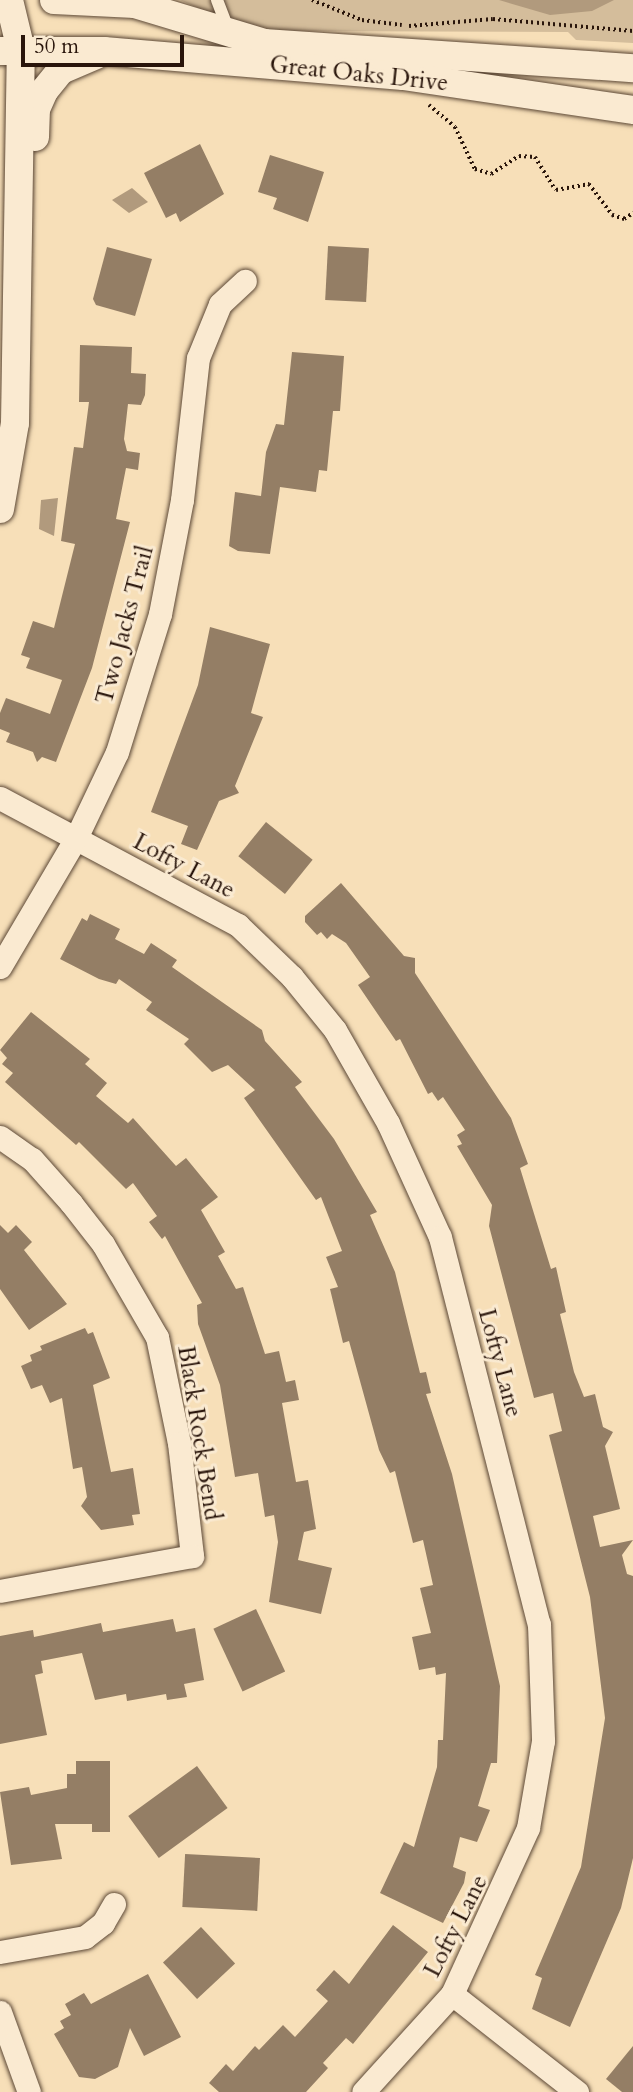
<!DOCTYPE html>
<style>
body{margin:0}
#map{position:relative;width:633px;height:2092px;overflow:hidden;background:#f7dfb8;font-family:Cardo,serif}
div>[style]{position:absolute}
[style*='--x']{left:calc(var(--x)*1px);top:calc(var(--y)*1px);width:calc(var(--w)*1px);rotate:calc(var(--a)*1deg)}
.green>*{inset:0;background:#d4bd9b}
.water>*{inset:0;background:#b19a7d}
.building>*{inset:0;background:#947e65;transform-origin:0 0}
.path>*{height:3.5px;margin-top:-1.75px;transform-origin:0;background:repeating-linear-gradient(90deg,#29150b 0 2px,transparent 0 5.5px)}
.roads{filter:drop-shadow(0 0 2px #5c4836) drop-shadow(0 0 2px #5c4836)}
.service>*{height:12px;margin:-6px;padding:0 6px;transform-origin:6px;border-radius:6px;background:#faead1}
.minor>*{height:23px;margin:-11.5px;padding:0 11.5px;transform-origin:11.5px;border-radius:11.5px;background:#faead1}
.tertiary>*{height:28px;margin:-14px;padding:0 14px;transform-origin:14px;border-radius:14px;background:#faead1}
span{translate:-50% -50%;white-space:nowrap;text-align:center;line-height:1.15;-webkit-text-stroke:6px #faead1;paint-order:stroke}
.street-label{font-size:24px;color:#29150b}
.scale{position:absolute;left:21px;top:35px;width:163px;height:32px;box-sizing:border-box;border:4px solid #29150b;border-top:0;padding-left:9px;font-size:21px;line-height:24px;white-space:nowrap;color:#29150b;-webkit-text-stroke:5px #faead1;paint-order:stroke}
</style>
<div id="map">
<div class="green">
<i style="clip-path:polygon(180px 0,633px 0,633px 43px,576px 40px,568px 32px,267px 31px,232px 23px)"></i>
</div>
<div class="water">
<i style="clip-path:polygon(499px 0,614px 0,592px 11px,550px 15px)"></i>
<i style="clip-path:polygon(132px 188px,148px 202px,129px 213px,112px 200px)"></i>
<i style="clip-path:polygon(58px 498px,54px 536px,39px 529px,41px 500px)"></i>
</div>
<div class="building">
<i style="clip-path:polygon(200px 144px,224px 194px,180px 222px,176px 213px,166px 218px,144px 173px)"></i>
<i style="clip-path:polygon(270px 155px,324px 172px,308px 222px,273px 209px,277px 198px,258px 192px)"></i>
<i style="left:328px;top:246px;width:41px;height:54px;rotate:3deg"></i>
<i style="clip-path:polygon(107px 247px,152px 259px,135px 316px,96px 305px,93px 299px)"></i>
<i style="clip-path:polygon(80px 345px,132px 347px,131px 373px,146px 374px,145px 395px,141px 405px,128px 404px,124px 439px,127px 451px,140px 453px,138px 470px,126px 468px,116px 519px,130px 522px,92px 668px,56px 762px,42px 757px,37px 762px,33px 752px,6px 742px,10px 733px,0 729px,0 713px,6px 698px,50px 714px,62px 680px,26px 668px,30px 658px,21px 655px,33px 621px,54px 628px,75px 544px,61px 541px,74px 447px,83px 448px,89px 402px,79px 402px)"></i>
<i style="clip-path:polygon(292px 352px,344px 356px,340px 411px,333px 411px,327px 471px,319px 470px,316px 492px,280px 487px,270px 554px,238px 551px,229px 546px,235px 492px,261px 496px,266px 452px,276px 424px,284px 425px)"></i>
<i style="clip-path:polygon(210px 627px,270px 644px,251px 713px,263px 717px,235px 786px,239px 793px,219px 801px,197px 850px,181px 844px,188px 826px,151px 812px,198px 685px)"></i>
<i style="left:266px;top:822px;width:60px;height:44px;rotate:39deg"></i>
<i style="clip-path:polygon(341px 883px,404px 956px,415px 958px,415px 973px,511px 1118px,528px 1164px,520px 1168px,551px 1269px,556px 1267px,566px 1312px,560px 1314px,574px 1372px,584px 1397px,595px 1394px,603px 1427px,613px 1432px,605px 1446px,620px 1509px,593px 1516px,600px 1547px,633px 1540px,622px 1555px,627px 1574px,633px 1576px,633px 1858px,621px 1908px,570px 2027px,532px 2009px,542px 1978px,535px 1975px,581px 1867px,605px 1718px,590px 1597px,549px 1435px,562px 1431px,553px 1393px,534px 1398px,489px 1226px,492px 1205px,457px 1146px,462px 1144px,457px 1135px,465px 1130px,443px 1097px,438px 1101px,432px 1092px,428px 1094px,400px 1039px,396px 1041px,358px 985px,370px 977px,346px 943px,332px 934px,327px 939px,321px 932px,317px 935px,305px 922px,305px 916px)"></i>
<i style="clip-path:polygon(90px 914px,120px 929px,115px 939px,144px 954px,151px 943px,177px 960px,172px 967px,262px 1030px,265px 1041px,302px 1082px,295px 1087px,334px 1139px,377px 1212px,370px 1215px,395px 1272px,420px 1373px,426px 1372px,431px 1393px,426px 1394px,452px 1474px,500px 1686px,497px 1763px,491px 1763px,478px 1806px,490px 1810px,477px 1842px,460px 1837px,453px 1867px,466px 1872px,464px 1883px,443px 1923px,380px 1893px,404px 1842px,414px 1847px,437px 1767px,438px 1740px,443px 1740px,446px 1673px,436px 1675px,435px 1667px,419px 1670px,412px 1637px,431px 1633px,420px 1588px,433px 1585px,423px 1540px,413px 1543px,395px 1471px,390px 1473px,379px 1450px,349px 1341px,343px 1343px,330px 1289px,338px 1287px,326px 1257px,342px 1251px,321px 1197px,316px 1200px,244px 1098px,255px 1090px,228px 1065px,212px 1072px,184px 1044px,189px 1039px,146px 1010px,152px 1002px,119px 979px,116px 984px,99px 979px,60px 959px,82px 918px,87px 921px)"></i>
<i style="clip-path:polygon(31px 1012px,90px 1059px,85px 1064px,107px 1083px,96px 1096px,128px 1123px,133px 1118px,176px 1166px,186px 1158px,218px 1197px,201px 1210px,225px 1252px,218px 1256px,236px 1289px,243px 1287px,265px 1354px,279px 1351px,286px 1382px,295px 1380px,299px 1400px,282px 1403px,296px 1482px,308px 1480px,316px 1529px,304px 1532px,298px 1560px,332px 1568px,321px 1614px,269px 1602px,278px 1542px,274px 1515px,265px 1517px,258px 1473px,235px 1477px,220px 1385px,198px 1324px,197px 1305px,202px 1303px,165px 1236px,162px 1239px,149px 1222px,157px 1216px,133px 1183px,126px 1189px,79px 1142px,76px 1145px,5px 1082px,13px 1073px,2px 1064px,7px 1058px,0 1050px)"></i>
<i style="clip-path:polygon(0 1225px,8px 1233px,16px 1225px,32px 1242px,24px 1250px,67px 1304px,29px 1330px,0 1289px)"></i>
<i style="clip-path:polygon(85px 1328px,88px 1334px,93px 1332px,110px 1378px,93px 1385px,111px 1472px,133px 1468px,140px 1514px,132px 1515px,134px 1525px,101px 1530px,81px 1506px,87px 1497px,82px 1467px,73px 1469px,62px 1398px,50px 1403px,42px 1385px,31px 1389px,21px 1366px,32px 1361px,30px 1355px,42px 1350px,40px 1346px)"></i>
<i style="left:256px;top:1609px;width:69px;height:47px;rotate:65deg"></i>
<i style="clip-path:polygon(173px 1619px,176px 1632px,195px 1628px,204px 1680px,184px 1684px,187px 1697px,167px 1700px,166px 1694px,127px 1701px,126px 1694px,95px 1700px,82px 1653px,41px 1661px,43px 1673px,35px 1675px,47px 1735px,0 1744px,0 1636px,33px 1630px,34px 1637px,101px 1623px,103px 1632px)"></i>
<i style="clip-path:polygon(76px 1761px,110px 1761px,110px 1832px,92px 1832px,92px 1824px,55px 1824px,62px 1859px,11px 1865px,0 1792px,29px 1787px,31px 1795px,67px 1788px,67px 1774px,76px 1774px)"></i>
<i style="left:197px;top:1766px;width:52px;height:85px;rotate:54deg"></i>
<i style="left:260px;top:1858px;width:53px;height:75px;rotate:93deg"></i>
<i style="clip-path:polygon(393px 1925px,428px 1952px,353px 2044px,346px 2038px,323px 2063px,328px 2068px,306px 2092px,219px 2092px,209px 2083px,226px 2064px,233px 2071px,255px 2046px,259px 2050px,283px 2025px,295px 2037px,328px 2001px,316px 1990px,334px 1970px,349px 1984px)"></i>
<i style="left:201px;top:1927px;width:50px;height:52px;rotate:47deg"></i>
<i style="clip-path:polygon(148px 1974px,181px 2037px,144px 2056px,130px 2028px,118px 2067px,95px 2079px,79px 2077px,54px 2034px,64px 2028px,60px 2021px,71px 2015px,65px 2004px,84px 1993px,91px 2004px)"></i>
<i style="clip-path:polygon(633px 2046px,633px 2092px,622px 2092px,606px 2079px)"></i>
</div>
<div class="path">
<i style="--x:312;--y:0;--w:54;--a:21.8"></i>
<i style="--x:362;--y:20;--w:40;--a:7.1"></i>
<i style="--x:409;--y:26;--w:84;--a:-4.8"></i>
<i style="--x:493;--y:19;--w:141;--a:4.9"></i>
<i style="--x:429;--y:105;--w:34;--a:40"></i>
<i style="--x:455;--y:127;--w:47;--a:64.5"></i>
<i style="--x:475;--y:169;--w:17;--a:17"></i>
<i style="--x:491;--y:174;--w:33;--a:-33"></i>
<i style="--x:519;--y:156;--w:16;--a:4"></i>
<i style="--x:535;--y:157;--w:39;--a:58"></i>
<i style="--x:556;--y:190;--w:34;--a:-10"></i>
<i style="--x:589;--y:184;--w:39;--a:53"></i>
<i style="--x:612;--y:215;--w:13;--a:18"></i>
<i style="--x:624;--y:219;--w:11;--a:-34"></i>
</div>
<div class="roads">
<div class="service">
<i style="--x:217;--y:0;--w:34;--a:69"></i>
</div>
<div class="minor">
<i style="--x:0;--y:798;--w:270;--a:28.1"></i>
<i style="--x:238;--y:925;--w:75;--a:43.9"></i>
<i style="--x:292;--y:977;--w:68;--a:50.9"></i>
<i style="--x:335;--y:1030;--w:107;--a:60.3"></i>
<i style="--x:388;--y:1123;--w:125;--a:65.5"></i>
<i style="--x:440;--y:1237;--w:399;--a:75.7"></i>
<i style="--x:539;--y:1624;--w:117;--a:88"></i>
<i style="--x:543;--y:1741;--w:88;--a:99.8"></i>
<i style="--x:528;--y:1828;--w:183;--a:114.6"></i>
<i style="--x:452;--y:1994;--w:132;--a:132.2"></i>
<i style="--x:0;--y:967;--w:150;--a:-59.5"></i>
<i style="--x:76;--y:838;--w:95;--a:-64.5"></i>
<i style="--x:117;--y:752;--w:145;--a:-72.7"></i>
<i style="--x:160;--y:614;--w:116;--a:-79.1"></i>
<i style="--x:182;--y:500;--w:143;--a:-83.6"></i>
<i style="--x:198;--y:358;--w:58;--a:-67.8"></i>
<i style="--x:220;--y:304;--w:34;--a:-43"></i>
<i style="--x:0;--y:1137;--w:39;--a:35"></i>
<i style="--x:32;--y:1159;--w:59;--a:48.4"></i>
<i style="--x:71;--y:1203;--w:52;--a:52"></i>
<i style="--x:103;--y:1244;--w:108;--a:59.9"></i>
<i style="--x:157;--y:1337;--w:108;--a:78.3"></i>
<i style="--x:179;--y:1443;--w:114;--a:83.4"></i>
<i style="--x:192;--y:1556;--w:195;--a:169.7"></i>
<i style="--x:0;--y:1952;--w:86;--a:-10"></i>
<i style="--x:85;--y:1937;--w:23;--a:-38"></i>
<i style="--x:103;--y:1923;--w:22;--a:-60"></i>
<i style="--x:452;--y:1994;--w:159;--a:38.1"></i>
<i style="--x:0;--y:2012;--w:85;--a:70.1"></i>
</div>
<div class="tertiary">
<i style="--x:54;--y:0;--w:81;--a:2.8"></i>
<i style="--x:135;--y:4;--w:135;--a:16.8"></i>
<i style="--x:264;--y:43;--w:370;--a:3.9"></i>
<i style="--x:0;--y:51;--w:104;--a:0"></i>
<i style="--x:104;--y:51;--w:300;--a:4.8"></i>
<i style="--x:403;--y:76;--w:232;--a:8.4"></i>
<i style="--x:35;--y:137;--w:28;--a:-88"></i>
<i style="--x:36;--y:109;--w:20;--a:-66"></i>
<i style="--x:44;--y:91;--w:27;--a:-51"></i>
<i style="--x:61;--y:70;--w:38;--a:-23"></i>
<i style="--x:0;--y:509;--w:87;--a:-80.1"></i>
<i style="--x:15;--y:423;--w:373;--a:-89.1"></i>
<i style="--x:21;--y:50;--w:51;--a:-103.5"></i>
</div>
</div>
<div class="street-label">
<span style="left:359px;top:74px;rotate:6deg">Great Oaks Drive</span>
<span style="left:125px;top:625px;rotate:-75deg">Two Jacks Trail</span>
<span style="left:184px;top:866px;rotate:28deg">Lofty Lane</span>
<span style="left:500px;top:1363px;rotate:75deg">Lofty Lane</span>
<span style="left:199px;top:1433px;rotate:81deg">Black Rock Bend</span>
<span style="left:456px;top:1926px;rotate:-63deg">Lofty Lane</span>
</div>
<div class="scale">50 m</div>
</div>
